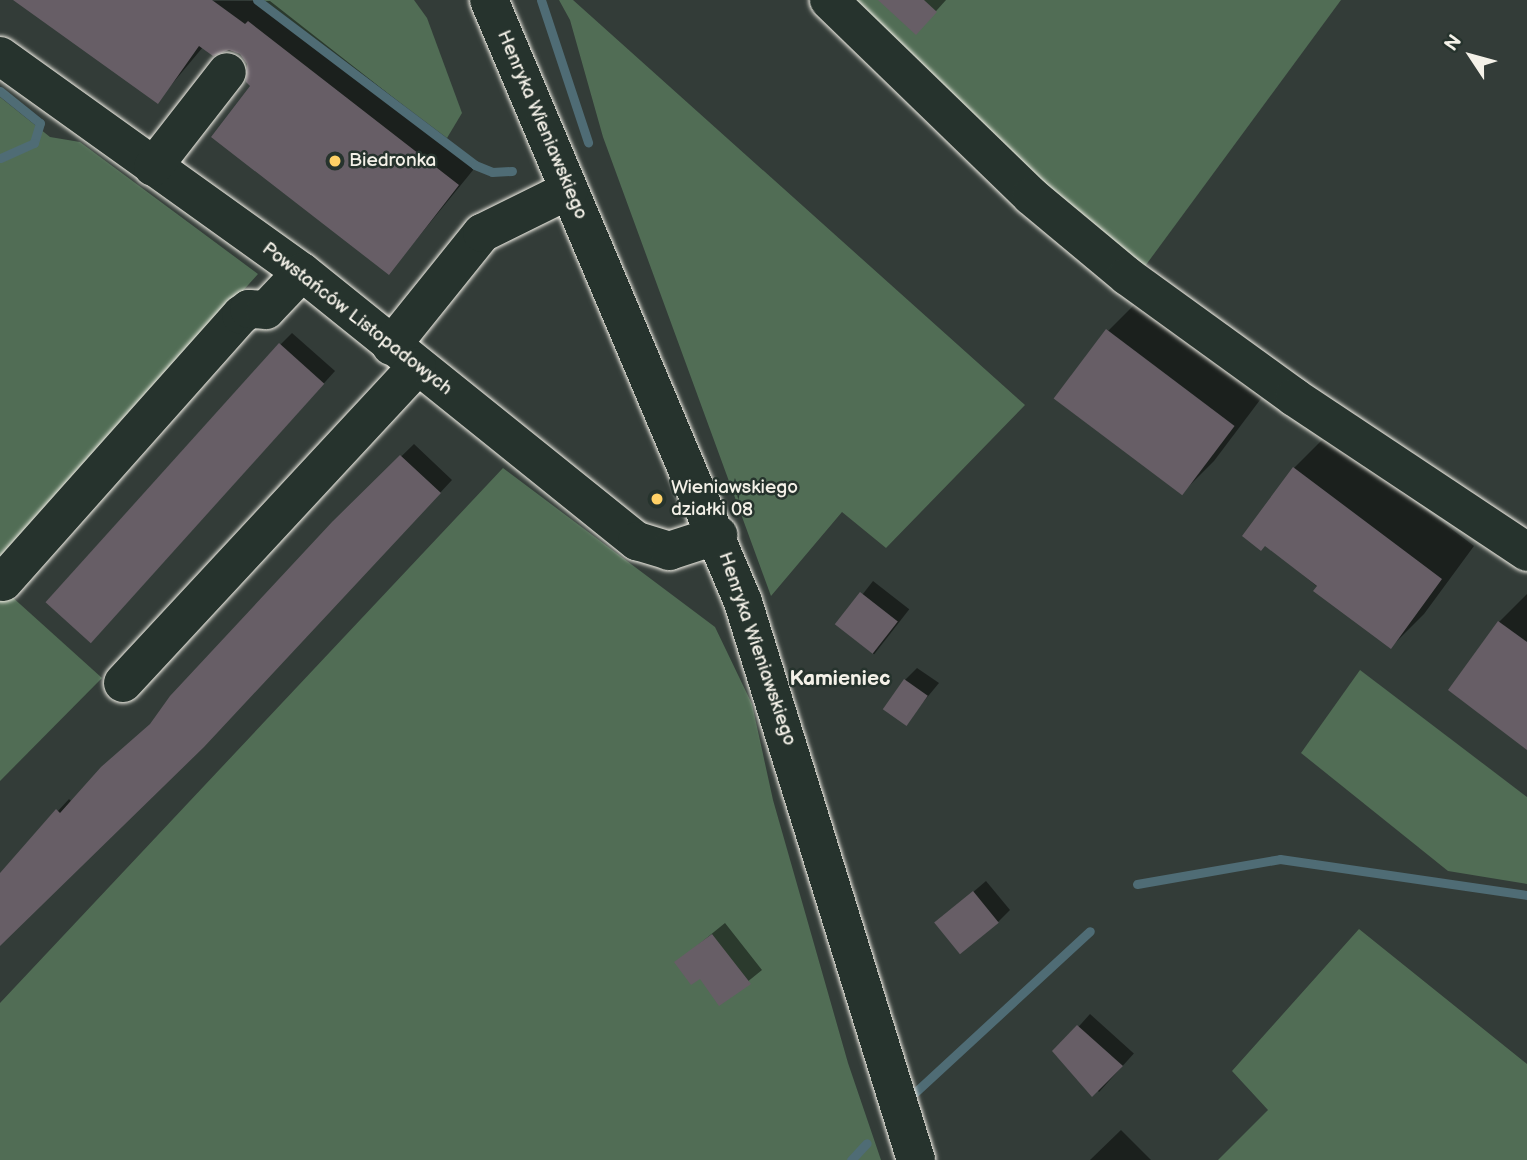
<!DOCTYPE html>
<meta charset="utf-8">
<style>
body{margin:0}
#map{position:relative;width:1527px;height:1160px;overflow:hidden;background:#333c38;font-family:"Balsamiq Sans",sans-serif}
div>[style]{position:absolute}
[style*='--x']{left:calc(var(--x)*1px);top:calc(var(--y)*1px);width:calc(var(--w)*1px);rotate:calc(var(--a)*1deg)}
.green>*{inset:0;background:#516d55}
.shadow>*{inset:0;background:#0007;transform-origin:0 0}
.stream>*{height:9px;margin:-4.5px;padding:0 4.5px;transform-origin:4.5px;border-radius:4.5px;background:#4f6c75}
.building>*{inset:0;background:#675e66;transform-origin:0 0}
.roads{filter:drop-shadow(0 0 2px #f4f1e8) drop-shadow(0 0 2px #f4f1e8)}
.minor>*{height:38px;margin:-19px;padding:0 19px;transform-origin:19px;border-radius:19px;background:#26332d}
.dots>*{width:19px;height:19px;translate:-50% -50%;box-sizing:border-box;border:4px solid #26332d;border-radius:50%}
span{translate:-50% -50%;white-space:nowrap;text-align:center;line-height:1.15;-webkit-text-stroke:5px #26332d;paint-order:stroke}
.street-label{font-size:19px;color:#f4f1e8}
.poi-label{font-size:19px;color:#f4f1e8}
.left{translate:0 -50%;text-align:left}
.neighbourhood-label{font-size:21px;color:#f4f1e8;font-weight:700}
.north{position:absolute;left:1436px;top:21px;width:70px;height:70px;-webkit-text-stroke:5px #26332d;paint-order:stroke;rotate:306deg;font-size:19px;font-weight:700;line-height:28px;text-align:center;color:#f4f1e8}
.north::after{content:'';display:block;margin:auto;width:24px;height:32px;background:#f4f1e8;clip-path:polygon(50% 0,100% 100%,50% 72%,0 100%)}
</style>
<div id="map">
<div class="green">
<i style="clip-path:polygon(264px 0,414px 0,427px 18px,462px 113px,447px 138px)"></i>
<i style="clip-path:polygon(559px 0,573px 0,1025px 405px,886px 548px,842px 512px,771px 596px,603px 137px,570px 20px)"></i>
<i style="clip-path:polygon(846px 0,1341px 0,1140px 273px)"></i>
<i style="clip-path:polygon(0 97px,50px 137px,80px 142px,258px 274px,0 560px)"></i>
<i style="clip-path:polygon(503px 468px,715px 627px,752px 704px,773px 800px,848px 1063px,881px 1160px,0 1160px,0 1003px)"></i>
<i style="clip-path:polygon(0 586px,102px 678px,0 781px)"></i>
<i style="clip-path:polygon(1360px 670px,1527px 797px,1527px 884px,1448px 871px,1301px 753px)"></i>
<i style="clip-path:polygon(1359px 929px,1527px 1064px,1527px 1160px,1218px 1160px,1268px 1110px,1232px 1071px)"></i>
</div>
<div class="shadow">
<i style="clip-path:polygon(16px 0,270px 1px,478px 164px,389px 273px,241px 53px,203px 47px,157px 102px)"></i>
<i style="clip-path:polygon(880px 0,946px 0,928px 20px)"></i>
<i style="clip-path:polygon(1141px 298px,1266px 392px,1214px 461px,1181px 494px,1108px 331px)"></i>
<i style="clip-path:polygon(292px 333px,335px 371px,102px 629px,280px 345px)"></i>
<i style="clip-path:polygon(1327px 435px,1474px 546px,1424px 614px,1391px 647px,1265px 544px,1244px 535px,1294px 468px)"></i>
<i style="clip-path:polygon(414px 444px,452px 480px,216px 733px,0 945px,0 874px,69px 799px,72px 802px,154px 721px,333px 523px)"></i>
<i style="left:873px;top:581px;width:46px;height:57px;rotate:38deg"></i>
<i style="clip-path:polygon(1527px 594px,1527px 748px,1499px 622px)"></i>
<i style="clip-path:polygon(917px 668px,939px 683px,905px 724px,905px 680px)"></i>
<i style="clip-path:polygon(986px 881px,1010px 910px,998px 922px,937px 923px)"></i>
<i style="clip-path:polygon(725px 923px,762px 970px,720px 1004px,700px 977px,677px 962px)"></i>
<i style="left:1090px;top:1014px;width:59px;height:52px;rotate:42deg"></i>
<i style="clip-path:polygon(1121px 1130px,1151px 1160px,1090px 1160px)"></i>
</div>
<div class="stream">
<i style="--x:257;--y:0;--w:273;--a:37.1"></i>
<i style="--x:475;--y:165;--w:18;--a:22"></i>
<i style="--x:492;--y:172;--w:20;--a:-3"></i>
<i style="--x:541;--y:0;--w:150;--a:71.7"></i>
<i style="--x:0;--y:91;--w:51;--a:38.7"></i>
<i style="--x:40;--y:123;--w:21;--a:107"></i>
<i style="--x:34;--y:143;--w:37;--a:156"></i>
<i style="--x:1137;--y:884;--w:145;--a:-9.9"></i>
<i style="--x:1280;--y:859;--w:250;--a:8.3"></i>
<i style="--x:909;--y:1098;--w:246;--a:-42.7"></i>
<i style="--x:851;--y:1160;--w:23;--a:-47"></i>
</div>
<div class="building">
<i style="clip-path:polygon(13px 0,212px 0,245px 24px,248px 21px,459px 185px,389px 275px,211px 137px,250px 86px,246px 82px,247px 64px,240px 54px,229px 50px,213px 56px,199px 46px,158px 104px)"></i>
<i style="clip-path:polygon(878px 0,924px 0,937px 12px,916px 35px)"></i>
<i style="left:1106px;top:329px;width:161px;height:87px;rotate:37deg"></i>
<i style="left:279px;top:343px;width:61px;height:349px;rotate:42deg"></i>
<i style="clip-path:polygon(400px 455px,441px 493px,204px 747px,0 946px,0 873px,56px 809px,60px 813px,101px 767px,150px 724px,170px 696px,332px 522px)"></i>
<i style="clip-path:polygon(1293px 467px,1442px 579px,1391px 649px,1313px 591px,1317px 586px,1265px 546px,1261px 551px,1242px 536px)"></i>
<i style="left:860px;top:592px;width:48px;height:41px;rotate:38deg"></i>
<i style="clip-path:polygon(1498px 621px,1527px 642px,1527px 750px,1448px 690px)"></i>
<i style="left:904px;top:679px;width:29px;height:37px;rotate:35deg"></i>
<i style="left:973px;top:891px;width:41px;height:50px;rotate:51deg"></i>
<i style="clip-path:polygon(712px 934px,751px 984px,719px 1006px,700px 979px,691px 985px,674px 962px)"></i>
<i style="clip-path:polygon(1077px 1025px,1123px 1066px,1092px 1097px,1052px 1051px)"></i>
</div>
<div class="roads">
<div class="minor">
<i style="--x:489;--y:0;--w:653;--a:67.12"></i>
<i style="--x:743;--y:602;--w:584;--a:72.77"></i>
<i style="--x:829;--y:0;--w:281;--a:44.1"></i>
<i style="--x:1031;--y:196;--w:125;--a:39.8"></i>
<i style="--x:1127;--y:276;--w:206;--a:35.9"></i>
<i style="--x:1294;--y:397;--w:280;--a:33.6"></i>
<i style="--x:0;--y:56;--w:371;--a:35.6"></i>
<i style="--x:302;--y:272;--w:430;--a:38.8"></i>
<i style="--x:637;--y:541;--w:34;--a:17"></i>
<i style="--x:669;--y:551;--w:52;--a:-18.1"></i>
<i style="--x:153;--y:167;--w:120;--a:-52.1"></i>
<i style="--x:391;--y:346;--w:145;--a:-51.2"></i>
<i style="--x:482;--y:233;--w:97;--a:-26.3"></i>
<i style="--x:3;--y:582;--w:358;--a:-48.3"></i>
<i style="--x:241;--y:315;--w:10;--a:-37"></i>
<i style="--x:249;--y:309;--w:17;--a:3"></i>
<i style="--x:266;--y:310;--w:52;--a:-46.5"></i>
<i style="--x:123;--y:683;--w:432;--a:-47.1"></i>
</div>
</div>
<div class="dots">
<i style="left:335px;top:161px;background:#ffd166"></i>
<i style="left:657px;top:499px;background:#ffd166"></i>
</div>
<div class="street-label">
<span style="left:542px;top:125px;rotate:67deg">Henryka Wieniawskiego</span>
<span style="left:357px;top:319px;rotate:38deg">Powstańców Listopadowych</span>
<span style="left:757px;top:649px;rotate:71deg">Henryka Wieniawskiego</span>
</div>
<div class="poi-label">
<span class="left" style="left:349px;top:161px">Biedronka</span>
<span class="left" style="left:671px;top:499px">Wieniawskiego<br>działki 08</span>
</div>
<div class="neighbourhood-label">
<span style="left:840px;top:679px">Kamieniec</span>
</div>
<div class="north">N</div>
</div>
